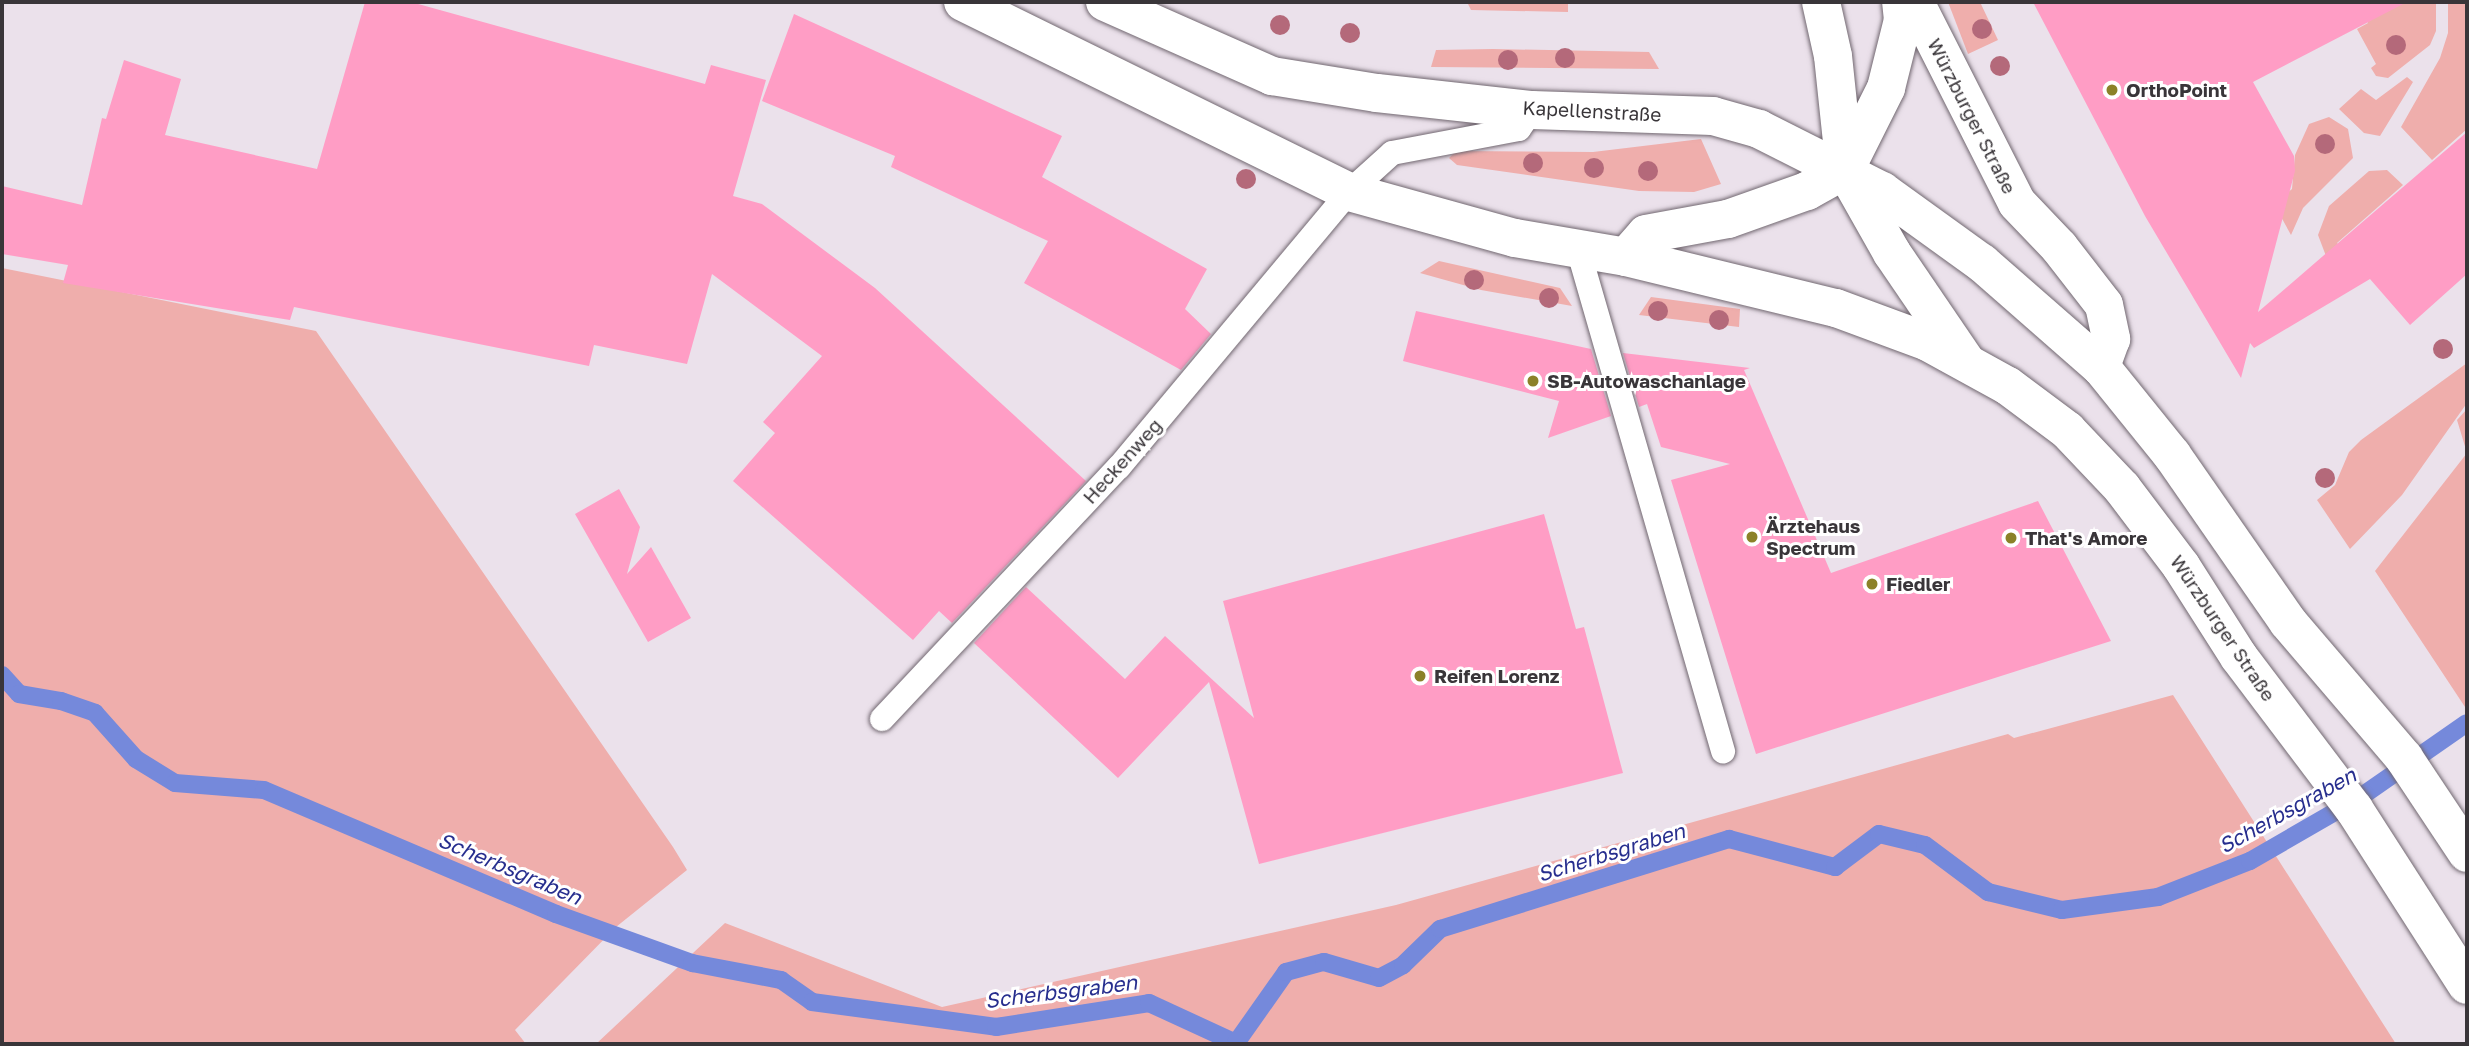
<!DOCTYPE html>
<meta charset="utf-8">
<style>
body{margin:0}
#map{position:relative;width:2469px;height:1046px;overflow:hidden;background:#ebe1eb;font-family:"Golos Text",sans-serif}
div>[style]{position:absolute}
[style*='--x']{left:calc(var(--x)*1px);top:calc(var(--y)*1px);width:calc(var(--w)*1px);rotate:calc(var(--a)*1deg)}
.green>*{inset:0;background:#efaeac}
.stream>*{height:18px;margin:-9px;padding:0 9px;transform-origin:9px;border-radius:9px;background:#7589db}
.building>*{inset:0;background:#ff9dc5}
.roads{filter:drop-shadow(0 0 2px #716770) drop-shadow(0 0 2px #716770)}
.service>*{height:24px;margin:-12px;padding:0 12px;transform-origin:12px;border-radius:12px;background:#fff}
.tertiary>*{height:38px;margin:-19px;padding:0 19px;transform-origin:19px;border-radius:19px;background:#fff}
.primary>*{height:38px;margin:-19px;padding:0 19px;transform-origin:19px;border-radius:19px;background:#fff}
.trees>*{width:20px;height:20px;margin:-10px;border-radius:50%;background:#b4697a}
.dots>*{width:19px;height:19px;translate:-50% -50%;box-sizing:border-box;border:4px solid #fff;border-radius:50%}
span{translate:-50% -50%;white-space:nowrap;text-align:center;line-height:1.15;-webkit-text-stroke:6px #fff;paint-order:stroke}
.poi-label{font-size:19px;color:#393539;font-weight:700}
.left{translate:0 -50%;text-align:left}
.street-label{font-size:19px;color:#393539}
.water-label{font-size:21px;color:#272e8e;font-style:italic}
.frame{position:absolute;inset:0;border:4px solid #393539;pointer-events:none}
</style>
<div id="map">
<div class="green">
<i style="clip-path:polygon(1467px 2px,1568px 2px,1568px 12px,1471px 10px)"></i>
<i style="clip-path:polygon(1948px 2px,1980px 2px,1998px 40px,1968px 54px)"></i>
<i style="clip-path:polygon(2357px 2px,2436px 2px,2436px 31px,2430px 45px,2388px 78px,2376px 76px,2371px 68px,2376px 64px,2357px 29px,2368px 23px)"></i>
<i style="clip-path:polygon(2448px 2px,2467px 2px,2467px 129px,2432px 160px,2401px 127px,2440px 58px,2448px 33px)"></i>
<i style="clip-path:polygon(1493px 49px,1649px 52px,1659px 69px,1431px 67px,1436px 50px)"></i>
<i style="clip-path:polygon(2407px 77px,2413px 82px,2380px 136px,2364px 133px,2339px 109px,2361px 89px,2376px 100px)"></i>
<i style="clip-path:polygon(2329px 117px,2348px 129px,2353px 158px,2303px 208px,2291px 235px,2274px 204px,2292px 189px,2295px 155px,2309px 124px)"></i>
<i style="clip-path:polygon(1701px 139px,1721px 184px,1694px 192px,1639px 191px,1457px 165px,1449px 158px,1456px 151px,1593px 152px)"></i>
<i style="clip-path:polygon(2387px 170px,2403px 185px,2337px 243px,2341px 247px,2326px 256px,2318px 235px,2329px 206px,2369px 171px)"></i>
<i style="clip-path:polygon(1439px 261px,1560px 288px,1572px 306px,1481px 290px,1420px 273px)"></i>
<i style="clip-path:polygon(2px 268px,316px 331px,673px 847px,687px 870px,616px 927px,515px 1030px,526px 1044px,2px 1044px)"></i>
<i style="clip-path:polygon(1651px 297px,1740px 309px,1739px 327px,1639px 315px)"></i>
<i style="clip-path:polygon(2467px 363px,2467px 403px,2402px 495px,2350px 549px,2317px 500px,2335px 485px,2349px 452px,2361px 440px)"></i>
<i style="clip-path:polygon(2467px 409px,2467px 710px,2375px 571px,2467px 453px,2457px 420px)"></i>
<i style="clip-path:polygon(2173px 695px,2396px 1044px,596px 1044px,725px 923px,942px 1007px,1396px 905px,2008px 734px,2014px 738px)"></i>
</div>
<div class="stream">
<i style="--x:2;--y:675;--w:25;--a:48"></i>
<i style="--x:19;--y:694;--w:43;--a:9.5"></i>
<i style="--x:61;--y:701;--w:36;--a:19"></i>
<i style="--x:95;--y:713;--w:62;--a:48.3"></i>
<i style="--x:136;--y:759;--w:46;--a:31.6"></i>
<i style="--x:175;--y:783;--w:89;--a:4.5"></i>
<i style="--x:264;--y:790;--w:317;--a:23"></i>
<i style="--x:556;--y:914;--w:145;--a:19.8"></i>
<i style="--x:692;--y:963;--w:91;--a:10.8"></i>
<i style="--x:781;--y:980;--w:38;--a:35"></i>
<i style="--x:812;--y:1002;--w:186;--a:7.7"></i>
<i style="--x:996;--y:1027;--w:155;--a:-8.9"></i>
<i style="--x:1149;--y:1003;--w:96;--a:24.7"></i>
<i style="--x:1236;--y:1043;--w:87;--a:-54.8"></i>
<i style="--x:1286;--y:972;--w:39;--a:-15"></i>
<i style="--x:1324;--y:962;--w:57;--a:16.2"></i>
<i style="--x:1379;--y:978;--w:27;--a:-28"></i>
<i style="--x:1403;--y:965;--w:52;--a:-44.2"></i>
<i style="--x:1440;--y:929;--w:303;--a:-17.3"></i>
<i style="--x:1729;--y:839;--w:110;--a:14.8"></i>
<i style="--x:1835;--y:867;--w:55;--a:-36.9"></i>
<i style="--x:1879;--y:834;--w:47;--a:13.4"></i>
<i style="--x:1925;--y:845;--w:79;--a:36.7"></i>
<i style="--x:1988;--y:892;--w:76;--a:13.7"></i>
<i style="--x:2062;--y:910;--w:97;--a:-7.7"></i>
<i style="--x:2158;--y:897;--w:99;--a:-21.4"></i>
<i style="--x:2250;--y:861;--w:126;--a:-30"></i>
<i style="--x:2359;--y:798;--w:131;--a:-34.8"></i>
</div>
<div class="building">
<i style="clip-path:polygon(365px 2px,411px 2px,705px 84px,711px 65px,766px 80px,733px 196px,762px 204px,875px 288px,1086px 481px,952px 623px,939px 611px,913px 640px,733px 481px,775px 433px,763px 422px,822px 356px,712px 274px,687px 364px,594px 345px,589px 366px,294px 307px,290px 320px,63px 283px,68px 265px,2px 254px,2px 186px,82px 205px,102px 118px,106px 119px,124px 60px,181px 79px,165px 135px,317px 169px)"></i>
<i style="clip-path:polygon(2033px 2px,2407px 2px,2253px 82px,2294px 156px,2295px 171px,2258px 312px,2467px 132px,2467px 274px,2410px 325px,2370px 279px,2254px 348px,2250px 343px,2241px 378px,2145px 216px)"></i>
<i style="clip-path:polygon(794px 14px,1062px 136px,1042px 177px,1207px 269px,1185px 309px,1211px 334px,1181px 370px,1024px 283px,1048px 241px,891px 167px,895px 156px,762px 101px)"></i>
<i style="clip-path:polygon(1416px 311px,1591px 349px,1611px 416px,1548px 438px,1559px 401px,1403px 361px)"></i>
<i style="clip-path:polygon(1623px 353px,1750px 368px,1744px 370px,1831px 573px,2038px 501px,2111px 641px,1756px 754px,1671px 480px,1730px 464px,1661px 447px,1647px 404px,1639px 407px)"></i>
<i style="clip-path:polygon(619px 489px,640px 527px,627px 574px,651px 547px,691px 618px,648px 642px,575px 514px)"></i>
<i style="clip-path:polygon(1544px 514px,1576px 629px,1584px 627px,1623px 773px,1259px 864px,1209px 682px,1118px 778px,974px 643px,1026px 587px,1125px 679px,1165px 636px,1254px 718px,1223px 601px)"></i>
</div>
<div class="roads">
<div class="service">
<i style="--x:1578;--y:249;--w:523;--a:73.89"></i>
<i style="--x:882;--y:719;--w:346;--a:-46.8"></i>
<i style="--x:1119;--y:467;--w:359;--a:-50.1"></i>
<i style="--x:1349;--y:192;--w:58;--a:-42.2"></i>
<i style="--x:1392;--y:153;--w:129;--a:-10.7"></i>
<i style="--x:1519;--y:129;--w:23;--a:-56"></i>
</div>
<div class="tertiary">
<i style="--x:1821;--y:2;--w:55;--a:77.5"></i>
<i style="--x:1833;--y:56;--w:115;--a:84"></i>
<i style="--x:1845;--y:170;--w:95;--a:60.5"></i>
<i style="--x:1892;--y:253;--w:130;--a:55.7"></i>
<i style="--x:1915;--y:2;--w:225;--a:63.1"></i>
<i style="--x:2017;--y:203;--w:61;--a:46.3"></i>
<i style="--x:2059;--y:247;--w:73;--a:52.2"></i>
<i style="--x:2104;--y:305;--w:35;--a:78"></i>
<i style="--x:2111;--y:339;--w:30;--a:110"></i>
<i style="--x:1845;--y:170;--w:92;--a:-63.4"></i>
<i style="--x:1886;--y:88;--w:70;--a:-76"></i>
<i style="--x:1903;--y:20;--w:18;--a:-96"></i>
<i style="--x:1626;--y:257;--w:30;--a:-49"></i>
<i style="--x:1646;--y:234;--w:83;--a:-10.4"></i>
<i style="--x:1728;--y:219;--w:84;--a:-19.5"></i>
<i style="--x:1807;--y:191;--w:43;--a:-28.9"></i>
</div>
<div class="primary">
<i style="--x:963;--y:2;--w:430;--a:26.2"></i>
<i style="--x:1349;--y:192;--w:172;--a:15.5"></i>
<i style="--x:1515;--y:238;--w:113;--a:9.7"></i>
<i style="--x:1626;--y:257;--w:216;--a:13.7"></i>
<i style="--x:1836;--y:308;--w:98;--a:20.3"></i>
<i style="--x:1928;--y:342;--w:91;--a:28.8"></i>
<i style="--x:2008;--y:386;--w:74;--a:36.7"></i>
<i style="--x:2067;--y:430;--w:80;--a:46.5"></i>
<i style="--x:2122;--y:488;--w:98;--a:52.9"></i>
<i style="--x:2181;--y:566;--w:108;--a:57.5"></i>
<i style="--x:2239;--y:657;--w:191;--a:52.9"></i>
<i style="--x:2354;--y:809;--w:209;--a:57.3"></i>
<i style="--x:1105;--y:2;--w:183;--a:23.9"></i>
<i style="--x:1272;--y:76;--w:106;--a:9.2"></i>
<i style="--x:1377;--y:93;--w:156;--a:6.3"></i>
<i style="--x:1532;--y:110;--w:181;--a:1.9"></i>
<i style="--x:1713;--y:116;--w:48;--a:15.8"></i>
<i style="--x:1759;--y:129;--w:138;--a:26.8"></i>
<i style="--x:1882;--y:191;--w:123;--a:35.8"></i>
<i style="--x:1982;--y:263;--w:158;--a:41.2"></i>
<i style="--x:2101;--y:367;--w:113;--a:51.1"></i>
<i style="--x:2172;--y:455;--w:203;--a:55.2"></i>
<i style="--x:2288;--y:622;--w:179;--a:49.5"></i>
<i style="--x:2404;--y:758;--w:114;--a:56.4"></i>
</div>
</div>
<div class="trees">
<i style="left:1280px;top:25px"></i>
<i style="left:1982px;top:29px"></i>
<i style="left:1350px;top:33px"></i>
<i style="left:2396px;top:45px"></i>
<i style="left:1565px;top:58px"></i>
<i style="left:1508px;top:60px"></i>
<i style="left:2000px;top:66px"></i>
<i style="left:2325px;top:144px"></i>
<i style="left:1533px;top:163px"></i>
<i style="left:1594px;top:168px"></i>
<i style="left:1648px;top:171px"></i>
<i style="left:1246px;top:179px"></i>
<i style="left:1474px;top:280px"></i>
<i style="left:1549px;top:298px"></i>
<i style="left:1658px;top:311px"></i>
<i style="left:1719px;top:320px"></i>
<i style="left:2443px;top:349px"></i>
<i style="left:2325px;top:478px"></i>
</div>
<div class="dots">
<i style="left:2112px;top:90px;background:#8b8128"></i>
<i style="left:1533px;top:381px;background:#8b8128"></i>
<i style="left:1752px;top:537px;background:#8b8128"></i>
<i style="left:2011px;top:538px;background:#8b8128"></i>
<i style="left:1872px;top:584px;background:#8b8128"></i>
<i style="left:1420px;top:676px;background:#8b8128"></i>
</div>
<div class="poi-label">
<span class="left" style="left:2126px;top:90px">OrthoPoint</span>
<span class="left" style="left:1547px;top:381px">SB-Autowaschanlage</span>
<span class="left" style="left:1766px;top:537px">Ärztehaus<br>Spectrum</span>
<span class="left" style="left:2025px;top:538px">That's Amore</span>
<span class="left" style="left:1886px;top:584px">Fiedler</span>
<span class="left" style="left:1434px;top:676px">Reifen Lorenz</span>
</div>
<div class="street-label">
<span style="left:1592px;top:111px;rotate:3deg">Kapellenstraße</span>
<span style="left:1972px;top:116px;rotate:63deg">Würzburger Straße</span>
<span style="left:1122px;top:461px;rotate:-48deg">Heckenweg</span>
<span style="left:2223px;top:628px;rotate:56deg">Würzburger Straße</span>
</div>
<div class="water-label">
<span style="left:2287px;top:810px;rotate:-29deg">Scherbsgraben</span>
<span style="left:1611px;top:852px;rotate:-17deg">Scherbsgraben</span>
<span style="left:510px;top:868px;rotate:23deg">Scherbsgraben</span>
<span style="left:1061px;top:991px;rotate:-7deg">Scherbsgraben</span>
</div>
<div class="frame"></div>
</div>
